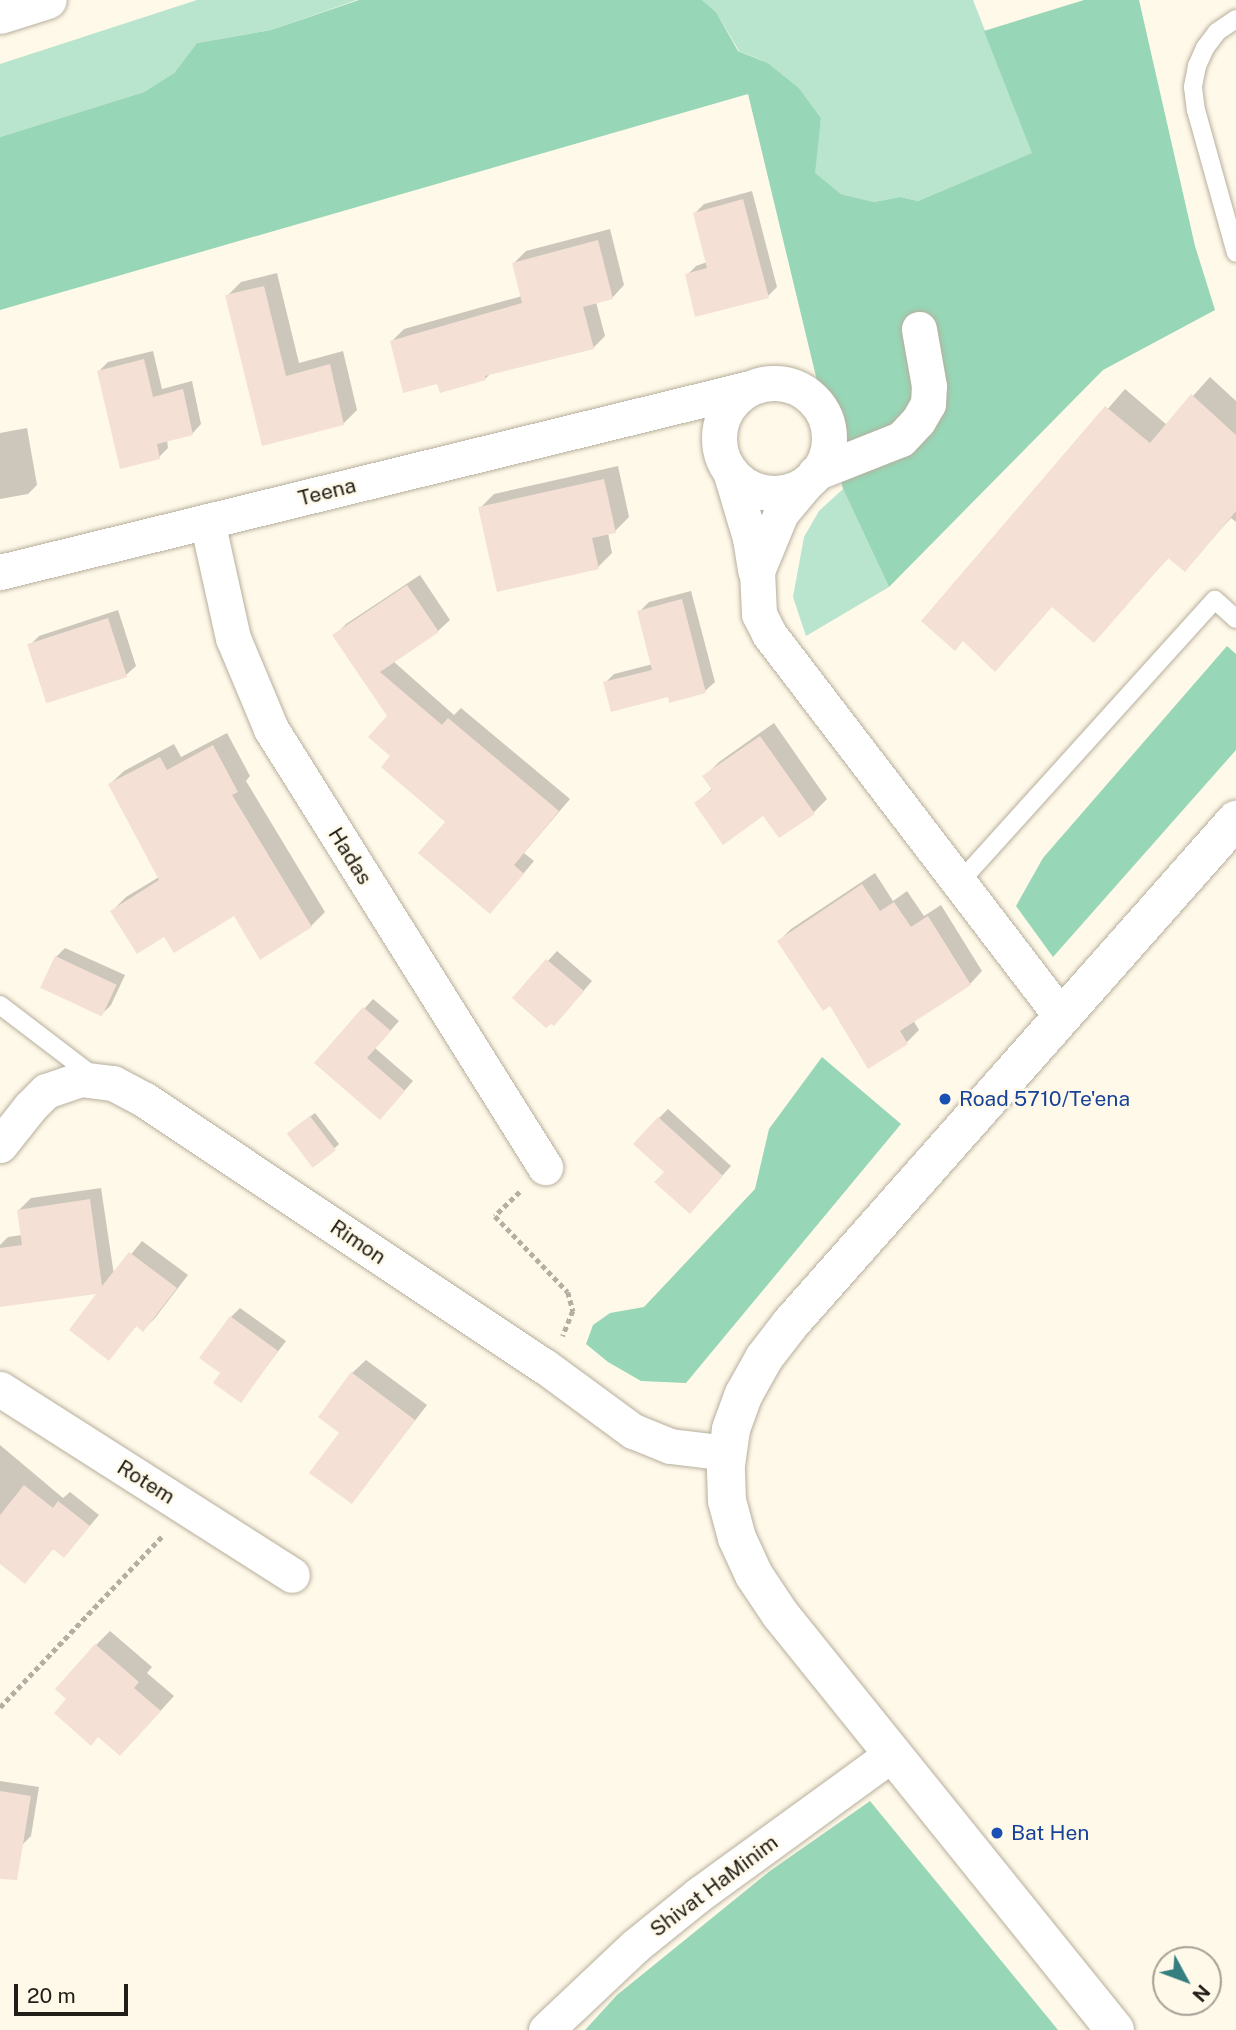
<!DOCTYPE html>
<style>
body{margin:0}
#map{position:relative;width:1236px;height:2030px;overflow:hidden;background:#fff9e9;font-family:"Public Sans",sans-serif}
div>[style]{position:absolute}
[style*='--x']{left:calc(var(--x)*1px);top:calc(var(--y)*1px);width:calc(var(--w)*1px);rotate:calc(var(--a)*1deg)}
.green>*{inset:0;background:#b9e4ce}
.forest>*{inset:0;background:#97d6b6}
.shadow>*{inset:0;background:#0003}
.building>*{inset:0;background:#f5e0d6;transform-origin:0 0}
.path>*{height:4.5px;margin-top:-2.25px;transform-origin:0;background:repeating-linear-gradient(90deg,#b4afa2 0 5px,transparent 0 8.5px)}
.roads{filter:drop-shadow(0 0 2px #b7af9d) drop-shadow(0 0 2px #b7af9d)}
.lane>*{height:18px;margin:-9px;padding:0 9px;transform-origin:9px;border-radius:9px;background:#fff}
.street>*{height:35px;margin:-17.5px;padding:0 17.5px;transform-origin:17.5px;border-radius:17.5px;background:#fff}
.street>.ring{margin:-17.5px;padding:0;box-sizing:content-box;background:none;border:35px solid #fff;border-radius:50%}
.secondary>*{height:38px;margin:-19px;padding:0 19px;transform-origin:19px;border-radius:19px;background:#fff}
.dots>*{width:19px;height:19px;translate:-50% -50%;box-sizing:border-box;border:4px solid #fff9e9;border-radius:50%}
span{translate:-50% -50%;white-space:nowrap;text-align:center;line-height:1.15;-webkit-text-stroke:5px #fff9e9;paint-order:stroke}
.street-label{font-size:21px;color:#211e17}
.transit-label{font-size:21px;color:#164399}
.left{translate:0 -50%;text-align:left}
.north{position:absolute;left:1152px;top:1946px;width:70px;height:70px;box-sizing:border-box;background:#fff9e9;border:2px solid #a6a195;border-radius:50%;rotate:131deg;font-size:19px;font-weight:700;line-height:28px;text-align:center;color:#211e17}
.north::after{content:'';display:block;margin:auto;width:24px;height:32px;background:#357e80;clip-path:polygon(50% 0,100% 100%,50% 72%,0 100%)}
.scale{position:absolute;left:14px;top:1984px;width:114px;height:32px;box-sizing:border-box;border:4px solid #211e17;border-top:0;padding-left:9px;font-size:21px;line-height:24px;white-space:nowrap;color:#211e17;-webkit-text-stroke:5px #fff9e9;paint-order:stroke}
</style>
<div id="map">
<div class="green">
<i style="clip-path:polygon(197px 0,357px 0,271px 30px,197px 43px,174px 73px,144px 92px,0 137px,0 64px)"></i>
<i style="clip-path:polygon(702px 0,973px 0,1033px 153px,918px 201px,900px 197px,874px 202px,841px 194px,814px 173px,821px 118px,799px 88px,768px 63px,739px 51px,716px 12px)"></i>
<i style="clip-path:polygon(843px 489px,889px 587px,806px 636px,793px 597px,804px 537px,819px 511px)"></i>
</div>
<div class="forest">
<i style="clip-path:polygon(359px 0,702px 0,716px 12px,738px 51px,768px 63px,799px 88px,821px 118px,815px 173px,841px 194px,874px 202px,900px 197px,918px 201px,1032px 153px,984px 31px,1084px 0,1139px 0,1195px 246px,1215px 310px,1103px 370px,889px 587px,843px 489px,748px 94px,0 310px,0 137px,144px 92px,174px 73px,197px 43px,271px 30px)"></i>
<i style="clip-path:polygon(1227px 646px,1236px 654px,1236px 750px,1053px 957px,1016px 906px,1043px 858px)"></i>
<i style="clip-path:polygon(822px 1057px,901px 1124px,686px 1383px,641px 1381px,608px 1362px,586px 1344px,593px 1325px,610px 1313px,644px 1307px,755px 1189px,769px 1129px)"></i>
<i style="clip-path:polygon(870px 1801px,1058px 2030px,585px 2030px,617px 1995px,770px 1871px)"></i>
</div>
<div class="shadow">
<i style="clip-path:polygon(752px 191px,777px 287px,768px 296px,687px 275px,696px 266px,707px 262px,695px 213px,704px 204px)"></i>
<i style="clip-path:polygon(610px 229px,624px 285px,612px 298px,596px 302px,605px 336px,593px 348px,491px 373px,485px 379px,438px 382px,392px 341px,404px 329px,522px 296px,514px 263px,526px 251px)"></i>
<i style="clip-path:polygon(277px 273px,299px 363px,343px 351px,357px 410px,343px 424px,264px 444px,227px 296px,241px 282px)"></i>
<i style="clip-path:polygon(153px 351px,162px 389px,192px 381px,201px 424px,192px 434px,167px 440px,168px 448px,159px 457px,99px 371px,108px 362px)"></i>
<i style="clip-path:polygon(1210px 377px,1236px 401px,1236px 522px,1231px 518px,1185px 569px,1169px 557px,1094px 641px,1053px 605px,963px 640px,924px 621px,1125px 389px,1167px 425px)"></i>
<i style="clip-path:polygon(27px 428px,37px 485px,28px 494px,0 499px,0 433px)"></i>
<i style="clip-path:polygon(618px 466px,629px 517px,615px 531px,608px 533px,612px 553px,598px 567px,480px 508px,494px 494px)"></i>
<i style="clip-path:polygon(420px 575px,450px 620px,438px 631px,393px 661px,454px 715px,461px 708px,570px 799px,524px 853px,534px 861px,501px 900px,447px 821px,392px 756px,389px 716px,335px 635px,346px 624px)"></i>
<i style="clip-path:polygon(691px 591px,715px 682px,705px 691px,669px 694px,605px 683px,614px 674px,653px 664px,639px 612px,649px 602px)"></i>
<i style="clip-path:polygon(118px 610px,136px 666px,126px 675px,29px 646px,39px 636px)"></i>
<i style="clip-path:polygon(774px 723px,827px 799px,813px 813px,764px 814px,696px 803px,713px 788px,705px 776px,719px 762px)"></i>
<i style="clip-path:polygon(227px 733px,250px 776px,246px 781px,325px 912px,311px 926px,234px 914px,164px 935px,112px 911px,126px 897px,159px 877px,110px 784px,124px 771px,174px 744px,181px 757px)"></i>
<i style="clip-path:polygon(875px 873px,893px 901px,907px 891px,924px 916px,941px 905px,982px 971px,970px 984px,913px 1020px,919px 1030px,907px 1042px,869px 1066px,830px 1004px,779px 941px,791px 929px)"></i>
<i style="clip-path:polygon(65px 948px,125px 975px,111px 1005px,102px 1014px,56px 957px)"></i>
<i style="clip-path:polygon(557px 951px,592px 981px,563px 1015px,514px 998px)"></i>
<i style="clip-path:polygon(373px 999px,399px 1021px,375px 1048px,413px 1081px,389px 1108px,316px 1063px)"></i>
<i style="clip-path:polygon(668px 1109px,731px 1166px,699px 1202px,667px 1172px,659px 1118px)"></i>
<i style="clip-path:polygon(315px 1113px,339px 1144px,335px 1148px,293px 1129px)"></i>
<i style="clip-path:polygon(101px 1188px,114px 1275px,142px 1241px,188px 1275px,155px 1318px,143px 1330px,137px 1325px,109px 1358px,100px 1292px,0 1282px,0 1245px,8px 1237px,22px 1235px,19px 1210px,31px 1198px)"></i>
<i style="clip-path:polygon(240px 1308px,286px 1341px,241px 1400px,223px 1372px,231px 1317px)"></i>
<i style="clip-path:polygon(366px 1360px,427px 1405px,352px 1502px,342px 1433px,352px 1373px)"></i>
<i style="clip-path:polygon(0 1445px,63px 1498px,70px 1492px,99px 1515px,64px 1556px,54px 1548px,25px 1582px,0 1561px)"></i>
<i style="clip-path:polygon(110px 1631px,152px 1667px,147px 1673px,174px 1696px,134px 1740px,99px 1735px,69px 1699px,96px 1645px)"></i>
<i style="clip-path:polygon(0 1781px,39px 1787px,31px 1836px,21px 1846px,0 1842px)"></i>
</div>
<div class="building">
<i style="clip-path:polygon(743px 199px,769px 298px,695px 317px,685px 274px,707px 268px,693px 213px)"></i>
<i style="clip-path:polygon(598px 240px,613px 299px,583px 307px,594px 349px,485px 376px,486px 380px,440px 393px,437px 384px,403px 393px,390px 341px,522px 303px,512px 263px)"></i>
<i style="clip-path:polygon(264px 286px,286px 376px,330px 364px,344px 425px,262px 446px,225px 295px)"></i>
<i style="clip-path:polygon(144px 359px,153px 397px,183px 389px,193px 435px,157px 444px,160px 459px,120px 469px,97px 371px)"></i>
<i style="clip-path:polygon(1191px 394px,1236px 435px,1236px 511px,1185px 572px,1168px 558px,1094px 643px,1052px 607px,995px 672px,963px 641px,955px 651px,921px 621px,1105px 406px,1150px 443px)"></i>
<i style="clip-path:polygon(604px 479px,616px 533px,592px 538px,599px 569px,497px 592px,478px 507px)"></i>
<i style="clip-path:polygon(407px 585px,439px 632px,380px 672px,442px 725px,448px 718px,559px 811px,514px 865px,524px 874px,490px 914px,418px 853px,445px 822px,381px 767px,390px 756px,368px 737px,387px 716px,332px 635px)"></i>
<i style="clip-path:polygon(682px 599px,706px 693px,669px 703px,668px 697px,611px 712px,603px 682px,652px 670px,637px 611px)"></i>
<i style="left:108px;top:618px;width:62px;height:85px;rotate:72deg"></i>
<i style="clip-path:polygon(760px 736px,815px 814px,779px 838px,763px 816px,723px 845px,694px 803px,712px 790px,702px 776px)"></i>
<i style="clip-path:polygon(213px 745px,238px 792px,232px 795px,312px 927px,260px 960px,234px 916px,174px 953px,164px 937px,137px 954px,110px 911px,159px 880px,108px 784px,160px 757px,167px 770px)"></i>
<i style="clip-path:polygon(862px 884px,880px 911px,894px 902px,911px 927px,928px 916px,971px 985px,900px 1031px,908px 1044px,868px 1069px,830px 1006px,823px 1011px,777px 941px)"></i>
<i style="left:55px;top:956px;width:68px;height:35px;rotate:25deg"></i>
<i style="clip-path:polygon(546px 959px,584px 991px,554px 1026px,551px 1024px,546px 1028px,512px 998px)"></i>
<i style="clip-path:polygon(363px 1007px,391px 1031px,367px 1058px,405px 1091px,380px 1120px,314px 1063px)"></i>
<i style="left:310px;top:1116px;width:43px;height:29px;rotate:53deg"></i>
<i style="clip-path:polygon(658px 1117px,723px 1176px,690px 1214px,654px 1182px,664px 1172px,633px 1144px)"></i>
<i style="clip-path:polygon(90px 1199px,102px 1286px,129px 1252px,177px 1288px,143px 1332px,136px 1326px,109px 1361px,69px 1330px,96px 1294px,0 1307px,0 1248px,22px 1245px,17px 1210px)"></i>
<i style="clip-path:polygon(230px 1316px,278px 1351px,241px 1403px,213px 1383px,220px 1373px,199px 1358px)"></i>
<i style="clip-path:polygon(351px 1372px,415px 1420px,352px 1504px,309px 1473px,339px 1433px,318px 1417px)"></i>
<i style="clip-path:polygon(24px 1485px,53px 1508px,58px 1501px,90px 1526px,64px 1558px,53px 1549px,25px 1584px,0 1564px,0 1515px)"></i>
<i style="clip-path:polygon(95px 1644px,139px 1682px,134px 1688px,161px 1711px,120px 1756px,98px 1737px,91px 1746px,54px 1713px,66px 1699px,55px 1689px)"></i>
<i style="clip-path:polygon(0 1791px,31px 1796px,17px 1880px,0 1879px)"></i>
</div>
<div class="path">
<i style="--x:520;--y:1192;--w:35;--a:136"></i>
<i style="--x:495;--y:1216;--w:105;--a:46.2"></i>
<i style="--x:568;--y:1292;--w:20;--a:75"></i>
<i style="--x:573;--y:1311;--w:27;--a:112"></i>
<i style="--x:0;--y:1707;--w:237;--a:-46.5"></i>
</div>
<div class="roads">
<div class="lane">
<i style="--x:1236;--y:19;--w:23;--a:146"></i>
<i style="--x:1217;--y:32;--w:20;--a:127"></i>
<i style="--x:1205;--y:48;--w:20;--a:114"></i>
<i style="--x:1197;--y:66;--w:21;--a:101"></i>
<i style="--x:1193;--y:87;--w:23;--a:83"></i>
<i style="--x:1196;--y:110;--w:148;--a:74.4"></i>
<i style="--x:958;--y:884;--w:383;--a:-47.9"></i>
<i style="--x:1215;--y:600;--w:28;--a:42"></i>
<i style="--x:0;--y:1005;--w:116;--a:37.3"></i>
</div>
<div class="street">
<i class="ring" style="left:719px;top:383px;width:75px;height:75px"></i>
<i style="--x:730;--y:471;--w:70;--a:73.4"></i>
<i style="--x:750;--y:538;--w:33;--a:81"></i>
<i style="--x:815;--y:473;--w:92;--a:-21.6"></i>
<i style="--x:901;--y:439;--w:25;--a:-47"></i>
<i style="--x:918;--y:421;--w:20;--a:-60"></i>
<i style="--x:928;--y:404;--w:18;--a:-87"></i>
<i style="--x:929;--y:386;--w:58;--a:-100"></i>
<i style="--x:807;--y:482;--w:40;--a:130"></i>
<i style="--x:781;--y:513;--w:63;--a:112.5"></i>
<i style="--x:757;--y:571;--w:43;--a:87.3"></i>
<i style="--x:759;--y:614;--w:22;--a:63"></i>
<i style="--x:769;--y:634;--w:482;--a:52.6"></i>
<i style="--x:207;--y:521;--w:120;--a:77.5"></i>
<i style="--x:233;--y:638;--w:99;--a:67.3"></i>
<i style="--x:271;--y:729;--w:517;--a:57.97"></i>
<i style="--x:0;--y:572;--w:772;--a:-13.78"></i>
<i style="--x:0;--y:1145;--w:48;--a:-51.7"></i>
<i style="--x:30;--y:1107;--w:23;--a:-45"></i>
<i style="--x:46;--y:1091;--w:36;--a:-19"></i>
<i style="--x:80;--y:1079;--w:33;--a:7"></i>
<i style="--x:113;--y:1083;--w:36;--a:28"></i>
<i style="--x:145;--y:1100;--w:478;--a:33.7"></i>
<i style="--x:543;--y:1365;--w:112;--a:36.3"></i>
<i style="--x:633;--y:1431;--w:40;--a:22"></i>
<i style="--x:670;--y:1446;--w:57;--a:7"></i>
<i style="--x:0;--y:1389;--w:346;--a:32.5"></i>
<i style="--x:546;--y:2030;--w:122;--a:-43.3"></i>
<i style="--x:635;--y:1946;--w:81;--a:-39"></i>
<i style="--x:698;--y:1895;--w:240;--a:-36"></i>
</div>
<div class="secondary">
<i style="--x:0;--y:15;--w:50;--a:-17.4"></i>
<i style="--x:1115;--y:2030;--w:534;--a:-128.84"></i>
<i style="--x:780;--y:1614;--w:47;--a:-123.7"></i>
<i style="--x:754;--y:1575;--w:41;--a:-114.7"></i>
<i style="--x:737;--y:1538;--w:38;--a:-105"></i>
<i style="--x:727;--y:1501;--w:36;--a:-92"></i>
<i style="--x:726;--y:1465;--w:36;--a:-82"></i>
<i style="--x:731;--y:1429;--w:37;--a:-70"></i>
<i style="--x:744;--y:1394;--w:41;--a:-60.9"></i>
<i style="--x:764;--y:1358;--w:44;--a:-52.4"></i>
<i style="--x:791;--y:1323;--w:672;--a:-48.5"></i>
</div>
</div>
<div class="dots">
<i style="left:945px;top:1099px;background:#1a4fb4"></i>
<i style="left:997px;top:1833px;background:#1a4fb4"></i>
</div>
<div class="street-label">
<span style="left:327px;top:492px;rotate:-14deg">Teena</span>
<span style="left:350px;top:856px;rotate:58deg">Hadas</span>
<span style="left:358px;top:1242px;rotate:34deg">Rimon</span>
<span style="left:146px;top:1482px;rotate:32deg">Rotem</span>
<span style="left:714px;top:1886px;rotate:-37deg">Shivat HaMinim</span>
</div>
<div class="transit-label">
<span class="left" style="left:959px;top:1099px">Road 5710/Te'ena</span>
<span class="left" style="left:1011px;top:1833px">Bat Hen</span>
</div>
<div class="north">N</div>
<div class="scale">20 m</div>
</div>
